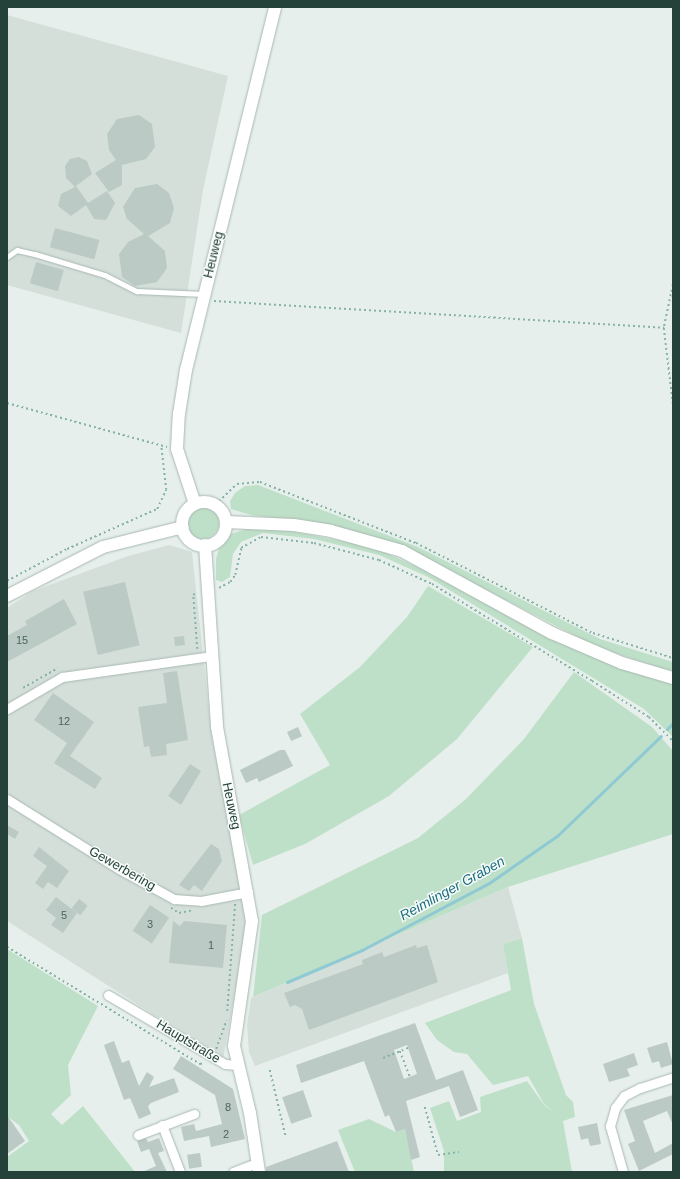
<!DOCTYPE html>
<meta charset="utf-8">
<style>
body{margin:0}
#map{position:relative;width:680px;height:1179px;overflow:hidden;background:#e6efeb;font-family:Helvetica,sans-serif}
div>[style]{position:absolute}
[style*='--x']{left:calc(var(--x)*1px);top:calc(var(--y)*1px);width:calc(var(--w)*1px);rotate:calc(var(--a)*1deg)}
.built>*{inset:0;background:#d4dfda}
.green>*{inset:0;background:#bfe0c8}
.round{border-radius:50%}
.stream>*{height:3px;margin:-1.5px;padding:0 1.5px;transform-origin:1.5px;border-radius:1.5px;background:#8ec9d4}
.building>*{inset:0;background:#bbcac4;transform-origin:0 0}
.path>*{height:1.5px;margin-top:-0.75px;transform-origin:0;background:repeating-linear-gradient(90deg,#86b3a5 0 2px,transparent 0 5px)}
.roads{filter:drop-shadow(0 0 1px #a8b8b2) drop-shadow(0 0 1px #a8b8b2)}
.lane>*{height:4.5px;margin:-2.25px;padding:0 2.25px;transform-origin:2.25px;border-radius:2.25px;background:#fff}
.street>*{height:9px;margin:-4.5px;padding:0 4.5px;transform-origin:4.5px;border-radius:4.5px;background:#fff}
.secondary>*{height:12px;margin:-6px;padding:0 6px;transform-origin:6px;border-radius:6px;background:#fff}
.secondary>.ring{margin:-6px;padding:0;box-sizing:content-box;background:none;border:12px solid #fff;border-radius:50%}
span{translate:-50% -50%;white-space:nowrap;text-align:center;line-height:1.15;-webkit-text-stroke:3px #f7fbf9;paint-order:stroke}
.number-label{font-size:11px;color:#4a645c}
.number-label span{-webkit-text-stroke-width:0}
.street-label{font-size:13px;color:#24423a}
.water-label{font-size:14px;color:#1c6f80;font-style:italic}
.frame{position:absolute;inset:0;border:8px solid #24423a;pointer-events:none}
</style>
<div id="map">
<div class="built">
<i style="clip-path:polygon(7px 15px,228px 76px,203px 190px,181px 333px,7px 285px)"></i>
<i style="clip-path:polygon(169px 545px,192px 552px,212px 738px,248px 922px,223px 1059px,7px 921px,7px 608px,33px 591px,128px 556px)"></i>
<i style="clip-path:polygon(508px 887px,522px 938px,503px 944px,508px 973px,255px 1066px,249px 1052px,247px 1025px,251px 998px)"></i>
</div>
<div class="green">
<i style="clip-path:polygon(258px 485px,418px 547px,600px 639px,673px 662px,673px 672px,599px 648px,434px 563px,329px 525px,251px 515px,231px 509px,230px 501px,235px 493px,245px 486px)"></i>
<i class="round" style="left:187px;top:507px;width:32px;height:32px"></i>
<i style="clip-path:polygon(275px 528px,373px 547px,673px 682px,673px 737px,644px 709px,428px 577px,379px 555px,314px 539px,263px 533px,241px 542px,233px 554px,230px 577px,222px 582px,216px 580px,216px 559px,221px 542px,227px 535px,247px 529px)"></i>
<i style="clip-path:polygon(428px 586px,533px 647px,457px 739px,389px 796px,305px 844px,253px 865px,239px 815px,330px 765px,300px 714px,360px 667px,407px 617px)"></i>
<i style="clip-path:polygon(574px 672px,652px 727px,673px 751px,673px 834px,508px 887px,253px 997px,262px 915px,418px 838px,466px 799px,524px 739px)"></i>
<i style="clip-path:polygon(522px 938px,534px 1004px,566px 1095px,573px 1102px,575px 1117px,563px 1121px,572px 1172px,444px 1172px,444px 1151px,430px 1108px,449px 1101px,457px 1121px,481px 1112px,480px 1097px,527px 1081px,544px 1105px,554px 1112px,544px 1104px,528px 1076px,493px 1085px,467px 1054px,454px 1052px,437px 1040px,425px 1023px,511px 990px,503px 944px)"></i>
<i style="clip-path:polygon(7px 949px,98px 1006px,68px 1065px,71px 1095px,51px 1114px,62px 1125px,83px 1106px,135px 1172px,7px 1172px,7px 1157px,29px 1141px,19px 1125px,7px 1116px)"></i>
<i style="clip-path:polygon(369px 1119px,396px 1132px,405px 1129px,414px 1172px,355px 1172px,338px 1130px)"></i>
</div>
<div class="stream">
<i style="--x:667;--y:729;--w:8;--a:-45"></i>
<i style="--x:287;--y:982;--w:82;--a:-23.1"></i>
<i style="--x:362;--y:950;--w:144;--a:-27.8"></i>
<i style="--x:489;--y:883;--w:83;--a:-34.7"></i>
<i style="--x:557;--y:836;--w:144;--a:-43.9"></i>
</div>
<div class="building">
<i style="clip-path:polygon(139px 115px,152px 124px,155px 147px,146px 159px,122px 165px,122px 185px,109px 192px,95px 173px,116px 160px,109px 150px,107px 134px,117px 119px)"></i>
<i style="clip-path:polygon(79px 157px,87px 161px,92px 174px,76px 186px,88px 203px,107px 191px,115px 203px,106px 220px,94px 219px,86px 205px,71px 216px,58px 206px,61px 194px,75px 187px,66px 178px,65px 166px,70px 159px)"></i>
<i style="clip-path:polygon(157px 184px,169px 193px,174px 208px,170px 223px,148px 236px,165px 251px,167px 268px,157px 282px,135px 286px,122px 277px,119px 254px,128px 242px,144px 234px,127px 219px,123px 207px,135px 188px)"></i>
<i style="left:55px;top:228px;width:46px;height:20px;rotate:15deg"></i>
<i style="left:36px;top:262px;width:29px;height:22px;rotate:16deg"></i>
<i style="left:125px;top:582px;width:65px;height:43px;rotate:77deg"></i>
<i style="clip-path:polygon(64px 599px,77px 624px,7px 662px,7px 636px,27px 625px,25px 621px)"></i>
<i style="left:184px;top:636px;width:9px;height:10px;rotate:84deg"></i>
<i style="clip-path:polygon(177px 671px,188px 740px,166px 744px,167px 755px,151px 757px,149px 746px,144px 747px,138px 707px,167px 703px,163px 673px)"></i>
<i style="clip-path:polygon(53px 693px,94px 722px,70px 756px,102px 778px,95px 789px,54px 763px,67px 743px,34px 720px)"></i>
<i style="left:298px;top:727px;width:10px;height:12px;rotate:66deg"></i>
<i style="clip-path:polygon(280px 750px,285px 750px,293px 766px,259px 782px,257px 778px,246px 783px,240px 770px)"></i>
<i style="clip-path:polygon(190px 764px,201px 771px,181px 805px,168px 796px)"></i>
<i style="clip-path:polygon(7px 825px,19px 832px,15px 839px,7px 834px)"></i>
<i style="clip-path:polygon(211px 844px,219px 849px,222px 861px,202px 891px,194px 885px,189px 891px,179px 885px)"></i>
<i style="clip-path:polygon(39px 847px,69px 871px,57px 888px,48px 882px,43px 889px,35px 883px,47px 866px,33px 856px)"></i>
<i style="clip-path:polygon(56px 897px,77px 913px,63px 933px,51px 925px,56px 918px,46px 910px)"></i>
<i style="left:79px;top:899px;width:11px;height:12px;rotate:38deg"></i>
<i style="left:150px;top:905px;width:23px;height:31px;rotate:34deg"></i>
<i style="clip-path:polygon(173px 921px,180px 926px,184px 921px,227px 925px,223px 968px,169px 963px)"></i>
<i style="clip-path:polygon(416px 945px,417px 948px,427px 945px,438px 982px,309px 1030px,302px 1009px,295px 1005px,290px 1007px,284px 993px,363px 964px,362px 960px,382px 952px,384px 957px)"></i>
<i style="clip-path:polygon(evenodd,415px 1023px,436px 1080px,463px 1070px,478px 1110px,460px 1117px,449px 1086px,406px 1101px,420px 1157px,411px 1160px,405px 1129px,396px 1132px,389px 1115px,385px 1117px,364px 1061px,301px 1083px,296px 1065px,415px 1023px,407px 1045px,417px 1074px,404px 1079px,394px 1050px,407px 1045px)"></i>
<i style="clip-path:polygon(114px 1041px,122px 1063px,129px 1060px,139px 1086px,147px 1072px,154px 1077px,149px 1087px,174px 1078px,179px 1092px,151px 1103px,148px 1106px,151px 1114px,139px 1119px,130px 1098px,124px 1100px,104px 1045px)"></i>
<i style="clip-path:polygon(667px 1042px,673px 1064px,661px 1068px,659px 1061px,652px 1063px,647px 1048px)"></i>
<i style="clip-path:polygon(634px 1053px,638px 1065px,627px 1069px,630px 1076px,609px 1082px,603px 1064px)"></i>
<i style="clip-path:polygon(181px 1056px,233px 1089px,245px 1139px,211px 1147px,209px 1136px,184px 1141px,181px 1127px,194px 1124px,196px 1131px,222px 1124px,215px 1095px,173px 1069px)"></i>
<i style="left:303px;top:1090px;width:28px;height:22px;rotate:71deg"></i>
<i style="clip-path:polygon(673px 1095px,673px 1125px,667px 1111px,643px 1121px,655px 1153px,673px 1143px,673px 1154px,639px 1171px,628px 1144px,635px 1141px,624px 1110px)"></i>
<i style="clip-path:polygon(7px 1115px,25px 1141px,7px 1154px)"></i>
<i style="clip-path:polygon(597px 1123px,601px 1144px,590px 1146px,588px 1138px,581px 1140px,578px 1127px)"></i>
<i style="clip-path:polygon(146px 1138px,148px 1142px,159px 1138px,164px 1151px,158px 1153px,167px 1172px,142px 1172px,156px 1166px,149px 1149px,141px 1152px,137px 1141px)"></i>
<i style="clip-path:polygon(337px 1141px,349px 1172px,266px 1172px,266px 1167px)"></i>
<i style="left:200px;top:1153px;width:14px;height:13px;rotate:82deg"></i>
</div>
<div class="path">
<i style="--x:673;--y:285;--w:44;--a:101.8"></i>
<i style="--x:664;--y:328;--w:76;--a:83.2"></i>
<i style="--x:214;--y:301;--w:451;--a:3.4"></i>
<i style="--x:7;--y:403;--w:166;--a:15.4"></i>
<i style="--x:215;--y:505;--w:30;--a:-44"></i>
<i style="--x:237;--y:484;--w:23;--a:-5"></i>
<i style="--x:260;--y:482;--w:168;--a:21.4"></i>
<i style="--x:416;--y:543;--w:199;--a:27"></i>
<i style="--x:593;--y:633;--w:84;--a:17.4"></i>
<i style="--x:7;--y:581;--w:68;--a:-28.1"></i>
<i style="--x:67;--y:549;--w:98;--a:-24"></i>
<i style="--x:157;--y:509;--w:21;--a:-65"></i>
<i style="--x:166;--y:490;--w:44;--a:-96.5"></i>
<i style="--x:219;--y:588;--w:13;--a:-29"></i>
<i style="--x:230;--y:582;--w:9;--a:-54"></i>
<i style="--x:235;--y:575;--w:28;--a:-77"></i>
<i style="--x:241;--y:548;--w:23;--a:-29"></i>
<i style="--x:261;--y:537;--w:53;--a:6.5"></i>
<i style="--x:314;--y:543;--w:67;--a:14.7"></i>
<i style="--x:379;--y:560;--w:58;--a:24.4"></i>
<i style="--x:432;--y:584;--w:187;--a:31.2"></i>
<i style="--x:592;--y:681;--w:67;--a:32.3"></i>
<i style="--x:649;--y:717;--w:34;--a:45"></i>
<i style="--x:197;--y:649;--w:54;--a:-94.2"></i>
<i style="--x:193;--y:595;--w:4;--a:-27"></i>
<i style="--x:23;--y:688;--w:40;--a:-29.7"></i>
<i style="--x:171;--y:908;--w:9;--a:32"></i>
<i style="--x:179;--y:913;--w:15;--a:-11"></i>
<i style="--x:7;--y:947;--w:226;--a:31.2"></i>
<i style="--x:200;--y:1064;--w:5;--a:-11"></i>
<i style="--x:227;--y:1011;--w:108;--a:-85.8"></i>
<i style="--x:216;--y:1049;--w:30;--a:-70"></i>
<i style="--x:400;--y:1051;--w:28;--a:69"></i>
<i style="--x:383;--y:1058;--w:27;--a:-22"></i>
<i style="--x:270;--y:1070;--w:69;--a:76.6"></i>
<i style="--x:425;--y:1107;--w:50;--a:74.8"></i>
<i style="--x:438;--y:1155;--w:21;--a:-8"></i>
</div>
<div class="roads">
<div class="lane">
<i style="--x:7;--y:257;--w:12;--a:-35"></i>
<i style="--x:17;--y:250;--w:18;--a:13"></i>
<i style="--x:35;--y:254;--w:73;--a:16.7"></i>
<i style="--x:105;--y:275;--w:36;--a:27"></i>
<i style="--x:137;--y:291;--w:67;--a:2.6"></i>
</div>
<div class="street">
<i style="--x:7;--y:709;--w:64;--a:-30.2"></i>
<i style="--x:62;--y:677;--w:150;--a:-8"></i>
<i style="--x:7;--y:799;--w:132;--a:32"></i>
<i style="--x:119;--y:869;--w:63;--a:28.6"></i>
<i style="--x:174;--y:899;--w:27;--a:4"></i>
<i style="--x:201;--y:901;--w:48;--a:-10.8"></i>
<i style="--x:108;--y:995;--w:136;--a:30.5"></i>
<i style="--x:225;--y:1064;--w:12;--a:5"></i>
<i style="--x:162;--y:1125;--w:50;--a:69"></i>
<i style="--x:138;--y:1135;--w:60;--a:-20.6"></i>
<i style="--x:233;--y:1172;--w:26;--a:-21"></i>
<i style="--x:623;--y:1172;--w:48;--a:-105.8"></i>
<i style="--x:610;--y:1126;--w:19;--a:-74"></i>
<i style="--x:615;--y:1108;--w:15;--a:-53"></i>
<i style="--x:624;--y:1096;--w:18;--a:-27"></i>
<i style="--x:640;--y:1088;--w:35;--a:-18"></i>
</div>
<div class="secondary">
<i class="ring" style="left:182px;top:502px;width:32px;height:32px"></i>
<i style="--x:195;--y:504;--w:58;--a:-108.1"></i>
<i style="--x:177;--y:449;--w:35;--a:-87"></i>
<i style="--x:179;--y:414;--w:45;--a:-81"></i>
<i style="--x:186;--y:370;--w:374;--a:-76.2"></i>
<i style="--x:226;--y:522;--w:68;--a:2.5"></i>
<i style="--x:294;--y:525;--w:37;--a:9"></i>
<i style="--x:331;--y:531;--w:74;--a:15.7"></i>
<i style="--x:402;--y:551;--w:171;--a:28.7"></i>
<i style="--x:552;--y:633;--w:76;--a:23.2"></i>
<i style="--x:622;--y:663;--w:53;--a:16.4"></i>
<i style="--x:205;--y:545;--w:182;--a:86.2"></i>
<i style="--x:217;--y:727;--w:197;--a:79.8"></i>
<i style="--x:252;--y:921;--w:126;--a:98.2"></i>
<i style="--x:234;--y:1046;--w:69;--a:76.6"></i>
<i style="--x:250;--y:1113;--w:60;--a:81.3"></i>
<i style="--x:7;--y:596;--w:108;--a:-27"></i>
<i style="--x:103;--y:547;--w:82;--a:-14"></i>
</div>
</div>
<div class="number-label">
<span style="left:22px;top:640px">15</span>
<span style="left:64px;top:721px">12</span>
<span style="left:64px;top:915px">5</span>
<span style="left:150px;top:924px">3</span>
<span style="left:211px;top:945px">1</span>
<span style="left:228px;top:1107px">8</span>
<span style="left:226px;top:1134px">2</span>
</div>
<div class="street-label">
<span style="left:214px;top:255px;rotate:-76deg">Heuweg</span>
<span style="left:231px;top:806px;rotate:78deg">Heuweg</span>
<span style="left:122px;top:869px;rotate:30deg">Gewerbering</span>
<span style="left:188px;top:1042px;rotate:31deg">Hauptstraße</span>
</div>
<div class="water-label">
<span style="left:452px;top:888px;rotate:-29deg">Reimlinger Graben</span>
</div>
<div class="frame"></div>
</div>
